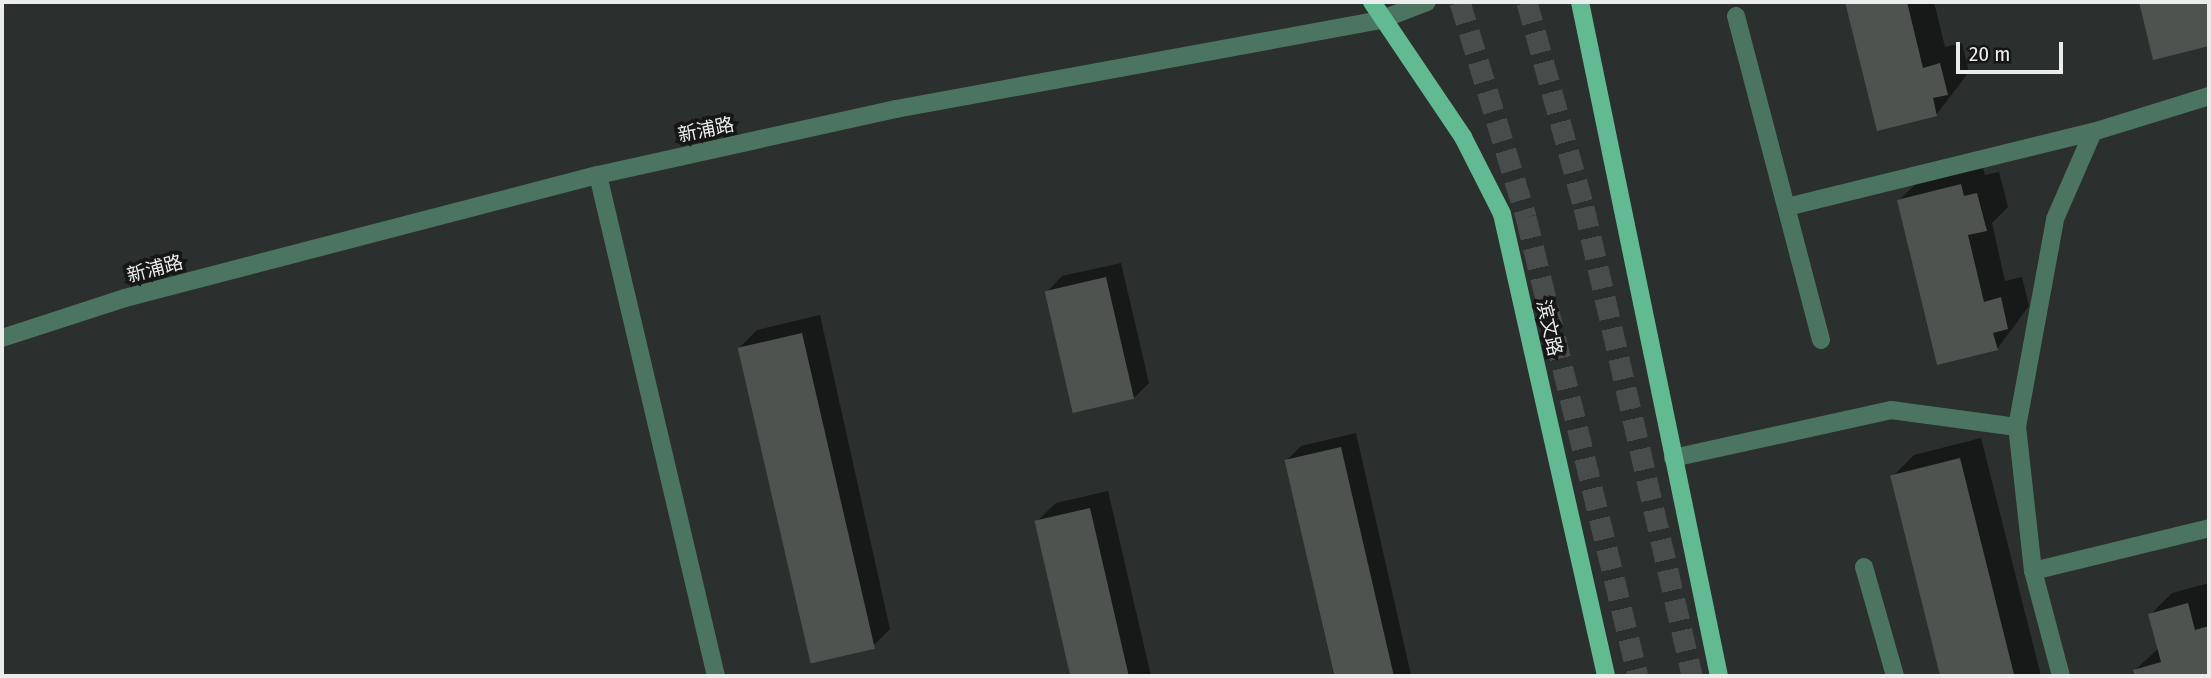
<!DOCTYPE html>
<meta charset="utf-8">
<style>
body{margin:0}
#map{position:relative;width:2211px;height:678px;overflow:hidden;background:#2b2f2d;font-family:"Fira Sans Condensed","Noto Sans SC",sans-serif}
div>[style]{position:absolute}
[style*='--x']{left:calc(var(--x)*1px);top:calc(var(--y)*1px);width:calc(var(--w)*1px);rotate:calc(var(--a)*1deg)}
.shadow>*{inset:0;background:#0007}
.building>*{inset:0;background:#4e5350;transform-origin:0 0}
.highway-tunnel>*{height:21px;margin-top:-10.5px;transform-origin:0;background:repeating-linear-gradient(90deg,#484c4a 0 21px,transparent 0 31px)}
.minor>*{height:18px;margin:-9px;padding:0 9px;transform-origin:9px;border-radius:9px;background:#4b7461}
.major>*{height:18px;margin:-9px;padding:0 9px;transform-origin:9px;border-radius:9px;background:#61ba92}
span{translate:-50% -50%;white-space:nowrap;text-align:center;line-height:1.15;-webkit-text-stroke:7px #151615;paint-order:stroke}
.street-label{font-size:19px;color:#ebedec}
.frame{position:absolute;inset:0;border:4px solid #ebedec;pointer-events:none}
.scale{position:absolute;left:1956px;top:42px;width:107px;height:32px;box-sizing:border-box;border:4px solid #ebedec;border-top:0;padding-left:9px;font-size:21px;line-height:24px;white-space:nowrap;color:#ebedec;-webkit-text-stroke:5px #151615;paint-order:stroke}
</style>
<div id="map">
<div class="shadow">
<i style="clip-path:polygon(1846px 2px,1934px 2px,1945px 47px,1962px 43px,1969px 72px,1936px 115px,1878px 129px)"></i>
<i style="clip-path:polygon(2141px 2px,2209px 2px,2209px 44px,2154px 58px)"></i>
<i style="clip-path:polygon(1982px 164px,1985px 175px,1999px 172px,2008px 207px,1992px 223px,2005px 281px,2022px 277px,2029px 306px,1997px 349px,1899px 200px,1921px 179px)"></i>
<i style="clip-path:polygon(1121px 263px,1149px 383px,1134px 398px,1047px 292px,1062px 276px)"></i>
<i style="clip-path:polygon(820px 315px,890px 629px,872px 647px,739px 348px,757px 330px)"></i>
<i style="clip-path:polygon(1356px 433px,1411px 675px,1410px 676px,1334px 676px,1286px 461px,1301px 446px)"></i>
<i style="clip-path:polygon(1981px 438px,2041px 676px,1941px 676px,1892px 477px,1914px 455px)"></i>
<i style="clip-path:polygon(1108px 491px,1151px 676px,1073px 676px,1037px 521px,1056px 503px)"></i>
<i style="clip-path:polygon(2209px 583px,2209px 676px,2137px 676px,2135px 670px,2159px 648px,2150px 615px,2172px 593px)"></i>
</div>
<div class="building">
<i style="clip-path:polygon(1845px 2px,1907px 2px,1923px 68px,1940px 63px,1948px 95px,1933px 98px,1937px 116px,1877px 131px)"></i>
<i style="clip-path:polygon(2139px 2px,2209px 2px,2209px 46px,2153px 60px)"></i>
<i style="clip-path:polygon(1961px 184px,1964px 196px,1977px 193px,1987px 231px,1968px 235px,1984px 302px,2001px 297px,2008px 329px,1993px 333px,1998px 350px,1937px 365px,1897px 200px)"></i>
<i style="left:1106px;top:277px;width:125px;height:63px;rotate:77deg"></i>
<i style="left:802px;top:333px;width:324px;height:66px;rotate:77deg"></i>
<i style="left:1341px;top:447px;width:235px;height:58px;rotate:77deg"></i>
<i style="left:1960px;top:458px;width:225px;height:72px;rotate:76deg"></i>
<i style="left:1090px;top:508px;width:172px;height:57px;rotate:77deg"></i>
<i style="clip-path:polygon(2188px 603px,2195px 630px,2209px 626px,2209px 676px,2135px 676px,2133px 670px,2161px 662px,2148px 614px)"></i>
</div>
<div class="highway-tunnel">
<i style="--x:1460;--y:2;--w:225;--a:72.9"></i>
<i style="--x:1526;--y:217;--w:472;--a:76.3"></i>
<i style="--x:1527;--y:2;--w:213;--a:74.5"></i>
<i style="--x:1584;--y:207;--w:481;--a:77"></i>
</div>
<div class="minor">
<i style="--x:1736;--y:16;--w:335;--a:75.3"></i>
<i style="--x:598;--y:175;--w:515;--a:76.75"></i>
<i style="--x:1787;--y:207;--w:315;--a:-13.8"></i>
<i style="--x:2093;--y:132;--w:121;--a:-17.2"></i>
<i style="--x:2;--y:338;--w:129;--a:-18"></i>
<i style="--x:125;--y:298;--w:489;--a:-14.6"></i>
<i style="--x:598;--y:175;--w:305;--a:-12.5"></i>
<i style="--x:896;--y:109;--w:492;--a:-10.4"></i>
<i style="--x:1380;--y:20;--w:50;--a:-21"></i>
<i style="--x:1673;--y:458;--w:223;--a:-12.4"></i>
<i style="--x:1891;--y:410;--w:127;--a:7.7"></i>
<i style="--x:1864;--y:567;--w:113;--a:74.1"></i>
<i style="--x:2033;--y:571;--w:181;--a:-13.7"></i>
<i style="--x:2061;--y:676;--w:109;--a:-104.9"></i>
<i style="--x:2033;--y:571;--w:145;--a:-96.3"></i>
<i style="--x:2017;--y:427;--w:211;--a:-79.6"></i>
<i style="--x:2055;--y:219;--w:95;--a:-66.4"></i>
</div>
<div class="major">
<i style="--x:1372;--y:2;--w:163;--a:56"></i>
<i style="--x:1463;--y:137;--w:86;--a:63.1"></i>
<i style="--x:1502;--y:214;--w:474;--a:77.3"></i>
<i style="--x:1580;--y:2;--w:688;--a:78.35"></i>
</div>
<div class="street-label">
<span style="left:706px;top:130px;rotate:-12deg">新浦路</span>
<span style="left:155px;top:269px;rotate:-15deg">新浦路</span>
<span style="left:1549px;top:328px;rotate:77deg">滨文路</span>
</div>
<div class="frame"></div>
<div class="scale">20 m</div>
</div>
